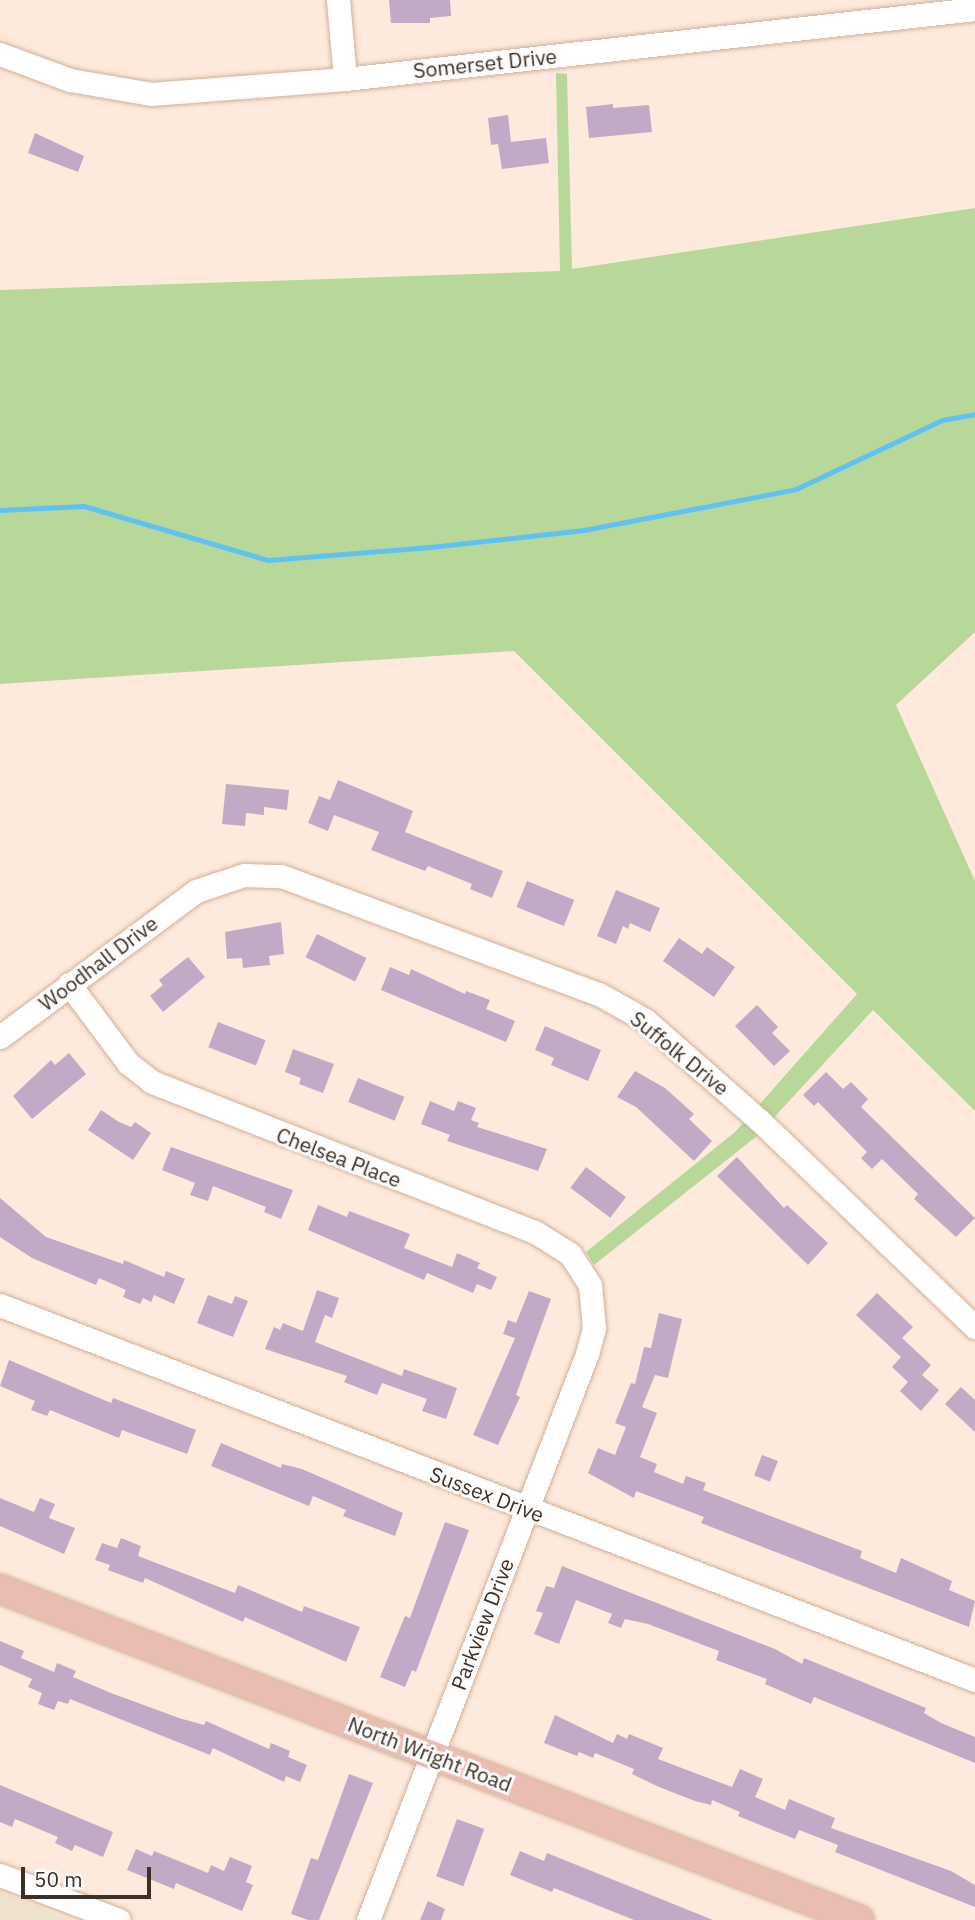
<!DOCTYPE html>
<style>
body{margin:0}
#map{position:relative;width:975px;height:1920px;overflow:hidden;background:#feeadc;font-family:"IBM Plex Sans",sans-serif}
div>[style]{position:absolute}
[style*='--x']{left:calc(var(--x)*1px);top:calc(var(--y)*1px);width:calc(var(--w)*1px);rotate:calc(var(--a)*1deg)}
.education>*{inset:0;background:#efe3cf}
.green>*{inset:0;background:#b8d899}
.stream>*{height:5px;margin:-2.5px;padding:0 2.5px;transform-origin:2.5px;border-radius:2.5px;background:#5fc2f2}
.building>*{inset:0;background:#c1aac6;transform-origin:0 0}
.roads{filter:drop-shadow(0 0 2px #cfb19a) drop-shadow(0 0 2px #cfb19a)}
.minor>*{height:23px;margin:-11.5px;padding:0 11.5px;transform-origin:11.5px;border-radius:11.5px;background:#fff}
.major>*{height:28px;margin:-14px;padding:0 14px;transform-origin:14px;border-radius:14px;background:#eabdb2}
span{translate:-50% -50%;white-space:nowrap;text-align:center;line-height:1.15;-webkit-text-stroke:6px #fcfcfc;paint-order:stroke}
.street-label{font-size:21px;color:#3c3027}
.scale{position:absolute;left:21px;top:1867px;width:130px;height:32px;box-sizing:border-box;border:4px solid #3c3027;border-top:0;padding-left:9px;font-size:21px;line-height:24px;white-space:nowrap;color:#3c3027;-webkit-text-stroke:5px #fcfcfc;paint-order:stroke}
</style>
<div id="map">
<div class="education">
<i style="clip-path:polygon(0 1891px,63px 1917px,74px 1920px,0 1920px)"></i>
</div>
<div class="green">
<i style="clip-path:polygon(556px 73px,567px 74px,572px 269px,975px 208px,975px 632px,896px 705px,975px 881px,975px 1111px,873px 1010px,757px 1136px,594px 1265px,586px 1252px,735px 1132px,857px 994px,514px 651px,0 684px,0 290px,560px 271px)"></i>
</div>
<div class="stream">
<i style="--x:0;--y:510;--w:84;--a:-2.7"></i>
<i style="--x:84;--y:506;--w:192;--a:16.4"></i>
<i style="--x:268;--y:560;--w:163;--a:-4.6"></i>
<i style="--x:430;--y:547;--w:155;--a:-6.3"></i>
<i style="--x:584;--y:530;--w:216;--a:-10.9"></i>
<i style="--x:796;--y:489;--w:161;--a:-25.3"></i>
<i style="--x:942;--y:420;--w:34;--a:-10"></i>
</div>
<div class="building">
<i style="clip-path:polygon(389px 0,450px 0,451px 16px,430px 18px,430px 23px,391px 23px)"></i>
<i style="clip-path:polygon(613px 104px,613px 108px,649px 105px,652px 132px,589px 138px,586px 107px)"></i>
<i style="clip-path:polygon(508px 115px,511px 142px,546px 138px,549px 163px,502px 169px,498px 144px,491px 145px,488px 118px)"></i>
<i style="clip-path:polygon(35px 133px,84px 156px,78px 172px,28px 153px)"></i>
<i style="clip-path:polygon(338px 780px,413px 811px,405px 832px,503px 871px,492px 898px,470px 889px,472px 884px,428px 866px,425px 871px,371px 850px,379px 832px,334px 815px,328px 831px,308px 823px,319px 796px,330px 800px)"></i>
<i style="clip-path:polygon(226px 784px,289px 790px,287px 810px,264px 807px,264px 815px,246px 813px,245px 826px,222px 824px)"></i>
<i style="left:527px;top:881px;width:51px;height:28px;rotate:22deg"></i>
<i style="clip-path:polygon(616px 890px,660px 908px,650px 932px,630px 923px,628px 929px,623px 926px,616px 944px,597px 936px)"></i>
<i style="clip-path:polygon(281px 922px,284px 954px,269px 956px,270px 965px,243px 968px,242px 958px,227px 959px,225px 932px)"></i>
<i style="left:317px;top:934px;width:55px;height:26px;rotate:26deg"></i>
<i style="clip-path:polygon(679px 938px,702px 954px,707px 947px,735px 967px,714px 997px,663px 961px)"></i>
<i style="clip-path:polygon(188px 957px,205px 977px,163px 1012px,150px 996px,163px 985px,159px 980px)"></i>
<i style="clip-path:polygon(390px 967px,409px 975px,411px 969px,465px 994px,466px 991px,490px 1000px,486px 1009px,515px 1021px,506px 1042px,381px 990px)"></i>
<i style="clip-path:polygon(757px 1005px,778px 1027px,772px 1033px,790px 1051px,774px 1066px,735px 1026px)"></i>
<i style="left:218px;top:1022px;width:51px;height:27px;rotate:21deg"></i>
<i style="clip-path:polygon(545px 1026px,601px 1050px,588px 1081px,551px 1065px,554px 1058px,535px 1050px)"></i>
<i style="clip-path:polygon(293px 1049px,334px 1064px,323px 1093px,299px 1084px,301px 1078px,285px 1072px)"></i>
<i style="clip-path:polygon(69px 1053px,86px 1074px,32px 1119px,13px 1096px,51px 1060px,55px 1065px)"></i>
<i style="clip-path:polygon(635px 1071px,665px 1088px,694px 1114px,689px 1119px,712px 1141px,694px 1161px,636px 1107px,617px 1097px)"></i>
<i style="clip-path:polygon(826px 1072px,843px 1089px,851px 1082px,868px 1099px,861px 1107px,975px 1218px,956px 1237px,914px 1199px,918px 1194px,882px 1159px,872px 1169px,861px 1158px,867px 1152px,818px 1102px,814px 1106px,803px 1095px)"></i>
<i style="left:358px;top:1078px;width:50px;height:26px;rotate:22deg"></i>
<i style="clip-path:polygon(430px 1101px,454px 1111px,458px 1101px,476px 1108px,471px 1120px,479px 1123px,477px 1127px,547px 1149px,538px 1171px,447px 1141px,450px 1135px,421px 1124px)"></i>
<i style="clip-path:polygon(101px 1110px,119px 1122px,131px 1127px,135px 1122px,151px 1133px,133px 1160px,88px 1130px)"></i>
<i style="clip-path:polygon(171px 1147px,293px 1190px,281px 1219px,264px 1212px,266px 1207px,213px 1186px,208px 1201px,190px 1195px,195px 1183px,162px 1170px)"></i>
<i style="clip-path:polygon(737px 1157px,784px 1208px,787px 1205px,828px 1243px,808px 1265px,717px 1176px)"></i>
<i style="left:586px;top:1167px;width:50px;height:26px;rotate:37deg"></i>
<i style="clip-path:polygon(0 1198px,46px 1237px,123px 1264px,124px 1260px,164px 1277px,166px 1271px,185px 1279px,174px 1304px,154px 1295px,151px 1302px,143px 1298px,140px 1304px,123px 1297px,126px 1290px,99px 1278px,96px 1285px,32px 1258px,0 1237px)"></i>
<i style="clip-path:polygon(318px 1205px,347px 1217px,349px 1211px,410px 1234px,404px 1248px,452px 1267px,457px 1253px,480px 1263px,477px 1268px,497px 1277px,491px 1290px,477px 1284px,473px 1293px,427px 1273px,424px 1280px,308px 1230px)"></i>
<i style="clip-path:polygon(317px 1290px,339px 1298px,332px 1318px,325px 1315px,315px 1342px,402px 1376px,404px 1369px,457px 1388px,446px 1419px,422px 1411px,427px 1399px,382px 1383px,377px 1395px,344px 1382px,347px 1376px,265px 1349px,274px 1327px,280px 1330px,283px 1323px,303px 1331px)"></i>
<i style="clip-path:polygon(529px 1291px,551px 1299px,516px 1395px,520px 1397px,498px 1445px,473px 1435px,515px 1338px,503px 1334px,508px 1320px,516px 1323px)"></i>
<i style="clip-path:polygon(877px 1293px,913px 1327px,902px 1338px,931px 1365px,922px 1375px,939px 1390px,921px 1411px,900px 1391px,908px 1382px,892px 1367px,901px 1357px,856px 1315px)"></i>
<i style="clip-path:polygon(208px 1295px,232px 1304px,235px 1296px,248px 1301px,233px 1337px,197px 1323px)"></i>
<i style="clip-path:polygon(659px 1313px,682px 1319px,668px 1378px,655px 1375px,642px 1407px,657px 1413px,640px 1457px,657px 1464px,654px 1472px,683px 1484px,686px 1476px,706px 1483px,703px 1490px,862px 1551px,860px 1558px,896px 1573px,901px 1558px,952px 1581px,949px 1590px,975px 1601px,969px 1627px,701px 1523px,704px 1517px,636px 1491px,634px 1498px,588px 1473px,598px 1448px,615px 1455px,626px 1427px,615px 1423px,631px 1383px,635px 1384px,644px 1347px,651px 1348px)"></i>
<i style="clip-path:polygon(9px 1360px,111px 1403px,113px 1398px,196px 1430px,187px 1454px,122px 1430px,119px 1438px,50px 1410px,47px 1416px,31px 1410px,35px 1401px,0 1386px)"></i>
<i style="clip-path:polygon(961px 1387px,975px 1400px,975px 1432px,945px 1404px)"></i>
<i style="clip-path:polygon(221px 1443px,281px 1468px,282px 1464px,302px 1469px,403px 1513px,395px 1536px,343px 1516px,346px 1510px,313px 1496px,309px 1506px,211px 1466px)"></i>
<i style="left:762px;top:1455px;width:17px;height:22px;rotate:21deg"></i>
<i style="clip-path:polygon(0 1498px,34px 1512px,40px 1498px,55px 1504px,49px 1518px,75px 1528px,64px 1554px,0 1526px)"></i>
<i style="clip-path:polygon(445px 1522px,469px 1530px,416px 1672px,412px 1670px,405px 1687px,380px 1677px,405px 1616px,410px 1618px)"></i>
<i style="clip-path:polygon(121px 1538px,141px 1546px,138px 1556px,235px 1593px,238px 1585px,302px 1612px,304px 1606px,360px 1627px,346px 1662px,245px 1617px,243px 1622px,145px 1578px,143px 1583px,108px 1570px,110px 1565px,95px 1560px,102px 1543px,117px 1548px)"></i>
<i style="clip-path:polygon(562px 1566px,775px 1649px,802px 1664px,804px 1658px,926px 1708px,924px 1713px,941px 1723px,975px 1737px,975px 1763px,814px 1697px,811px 1704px,765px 1684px,767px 1679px,716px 1660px,719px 1651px,648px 1624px,625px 1619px,621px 1628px,608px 1623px,612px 1614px,576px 1600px,559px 1644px,534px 1634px,543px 1613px,536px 1611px,546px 1586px,554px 1588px)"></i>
<i style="clip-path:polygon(0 1641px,24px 1651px,21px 1658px,54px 1672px,57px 1663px,76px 1671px,73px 1677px,111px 1693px,179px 1718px,204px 1725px,206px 1721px,269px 1749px,271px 1743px,290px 1751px,288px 1757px,307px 1765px,300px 1782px,286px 1776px,284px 1782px,213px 1748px,210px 1755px,70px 1699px,68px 1704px,58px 1701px,54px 1710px,38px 1704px,42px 1693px,28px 1687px,32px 1679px,0 1665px)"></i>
<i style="clip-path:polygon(555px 1715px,613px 1743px,617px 1734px,627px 1739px,629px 1734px,663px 1748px,658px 1759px,732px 1787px,740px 1769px,763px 1779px,755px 1797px,785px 1810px,789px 1799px,835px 1818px,831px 1828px,951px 1871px,975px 1885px,975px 1907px,835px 1852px,838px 1845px,799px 1830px,795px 1839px,738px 1816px,740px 1812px,712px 1800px,711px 1805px,695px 1801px,659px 1787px,632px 1774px,634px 1769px,595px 1753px,593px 1758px,579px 1752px,577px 1756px,544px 1743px)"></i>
<i style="clip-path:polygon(349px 1774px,373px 1783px,319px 1920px,308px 1920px,291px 1914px,311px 1858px,318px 1860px)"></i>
<i style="clip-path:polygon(0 1785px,113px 1832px,103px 1857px,75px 1845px,72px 1851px,55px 1843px,58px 1837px,15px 1819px,12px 1827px,0 1822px)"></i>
<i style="left:457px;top:1819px;width:29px;height:61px;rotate:20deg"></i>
<i style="clip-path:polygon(136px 1849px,152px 1856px,154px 1851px,208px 1873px,211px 1865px,224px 1871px,230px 1857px,252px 1866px,246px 1882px,253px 1885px,242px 1911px,176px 1883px,174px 1889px,127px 1870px)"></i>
<i style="clip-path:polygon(520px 1851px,544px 1861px,547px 1853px,713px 1920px,634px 1920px,554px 1888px,552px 1892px,510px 1875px)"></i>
<i style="clip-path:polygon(428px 1901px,445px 1909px,441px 1920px,420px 1920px)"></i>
</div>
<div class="roads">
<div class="minor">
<i style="--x:338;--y:0;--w:79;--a:84.9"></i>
<i style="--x:0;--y:54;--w:75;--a:20.4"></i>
<i style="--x:70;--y:80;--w:82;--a:9.8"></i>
<i style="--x:151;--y:94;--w:195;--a:-4.4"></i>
<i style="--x:345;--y:79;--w:634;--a:-6.34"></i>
<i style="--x:69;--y:984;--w:99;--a:53.2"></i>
<i style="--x:128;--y:1063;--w:31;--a:38"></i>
<i style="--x:152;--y:1082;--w:411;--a:21.4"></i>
<i style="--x:535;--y:1232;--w:41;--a:32.2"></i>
<i style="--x:570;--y:1254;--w:37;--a:57"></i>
<i style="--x:590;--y:1285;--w:43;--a:84.7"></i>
<i style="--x:594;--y:1328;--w:27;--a:105"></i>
<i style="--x:587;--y:1354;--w:607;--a:111.15"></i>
<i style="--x:0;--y:1037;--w:244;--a:-36.7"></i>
<i style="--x:196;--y:891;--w:51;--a:-18.4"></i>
<i style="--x:244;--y:875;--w:37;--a:2"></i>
<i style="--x:281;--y:876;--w:339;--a:20.4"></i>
<i style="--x:599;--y:994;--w:53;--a:29.5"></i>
<i style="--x:645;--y:1020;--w:153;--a:41.3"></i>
<i style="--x:760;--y:1121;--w:298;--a:43.8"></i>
<i style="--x:0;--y:1305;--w:1045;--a:21.04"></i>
<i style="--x:0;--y:1875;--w:127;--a:20.7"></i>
</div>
<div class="major">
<i style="--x:0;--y:1589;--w:921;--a:21.05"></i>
</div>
</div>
<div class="street-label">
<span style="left:485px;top:63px;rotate:-6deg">Somerset Drive</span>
<span style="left:98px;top:963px;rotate:-37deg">Woodhall Drive</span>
<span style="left:680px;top:1053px;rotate:39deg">Suffolk Drive</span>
<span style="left:339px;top:1157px;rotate:21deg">Chelsea Place</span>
<span style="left:487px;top:1494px;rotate:21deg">Sussex Drive</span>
<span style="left:482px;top:1624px;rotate:-69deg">Parkview Drive</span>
<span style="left:430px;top:1754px;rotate:21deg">North Wright Road</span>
</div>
<div class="scale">50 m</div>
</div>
